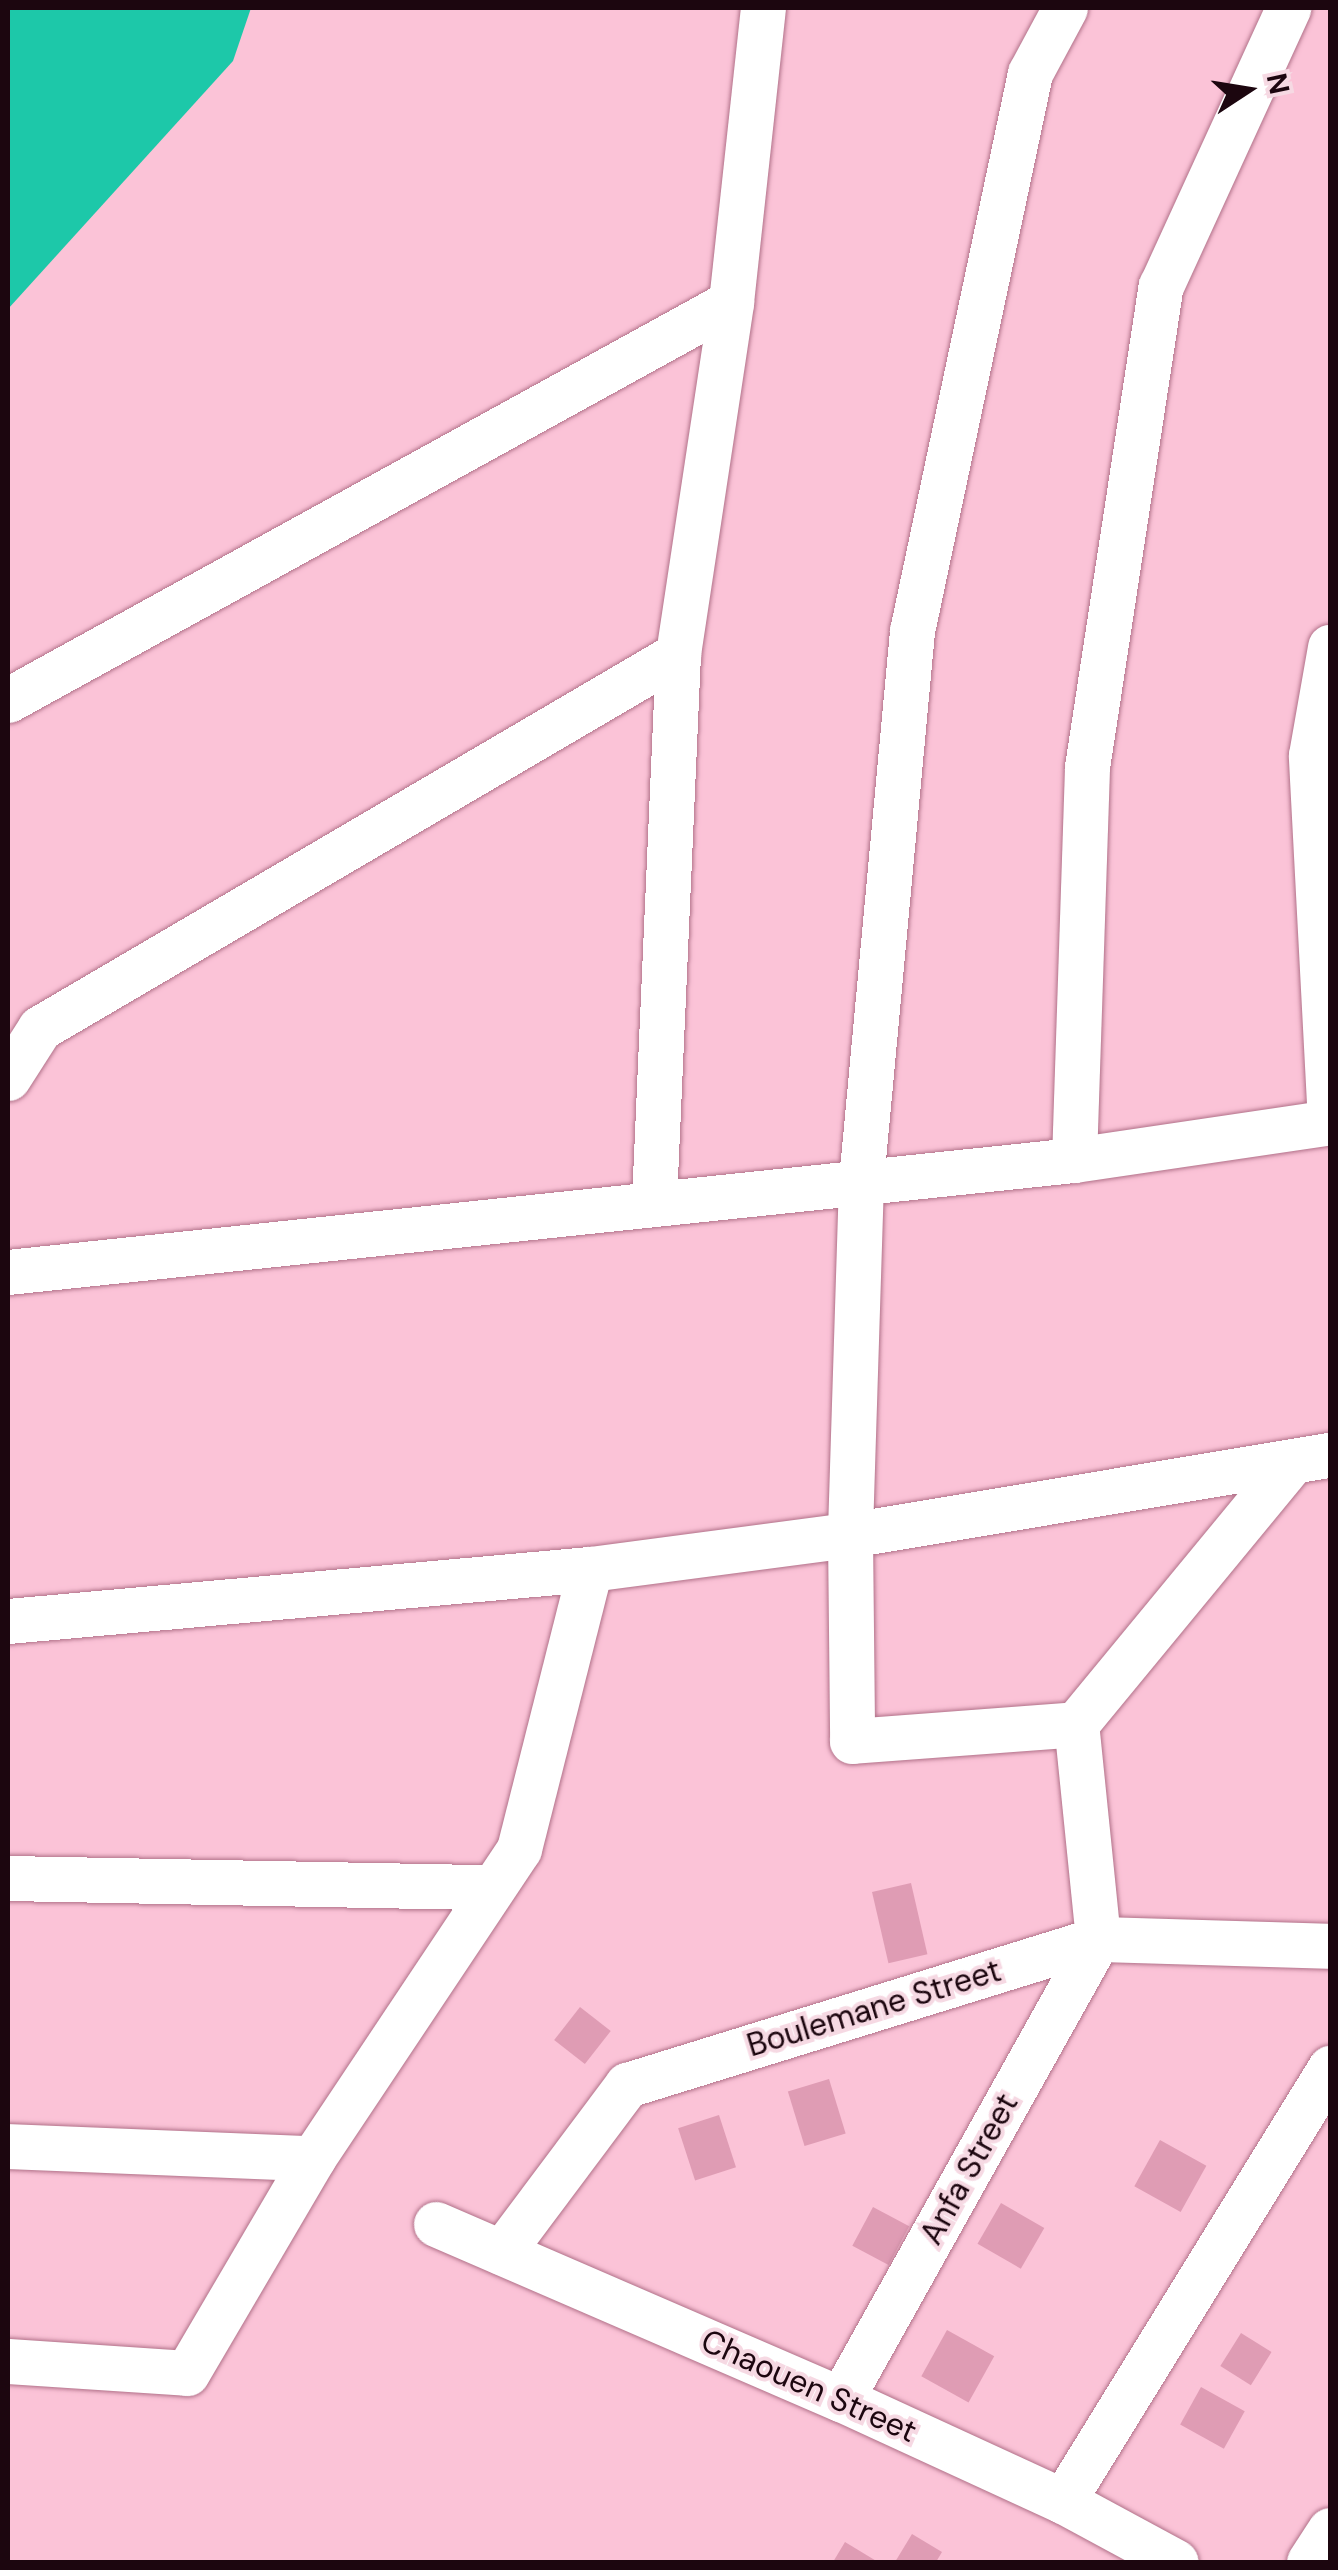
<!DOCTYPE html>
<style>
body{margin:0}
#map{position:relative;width:1338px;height:2570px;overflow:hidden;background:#fbc3d7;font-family:"DM Sans",sans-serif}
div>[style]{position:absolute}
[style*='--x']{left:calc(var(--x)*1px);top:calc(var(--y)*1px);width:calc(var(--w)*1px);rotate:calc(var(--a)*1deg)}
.water>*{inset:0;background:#1dc8a9}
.building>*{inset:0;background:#df9cb4;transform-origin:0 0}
.roads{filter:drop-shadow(0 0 2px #b17189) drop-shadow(0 0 2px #b17189)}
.minor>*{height:45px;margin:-22.5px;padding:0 22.5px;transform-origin:22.5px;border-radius:22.5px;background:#fff}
span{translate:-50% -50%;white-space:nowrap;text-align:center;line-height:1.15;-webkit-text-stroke:8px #f6d9e3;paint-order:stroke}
.street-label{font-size:32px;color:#1c060f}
.frame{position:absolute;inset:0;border:10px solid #1c060f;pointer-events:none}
.north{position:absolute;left:1198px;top:40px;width:100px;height:100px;-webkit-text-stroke:8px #f6d9e3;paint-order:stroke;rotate:78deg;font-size:28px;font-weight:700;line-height:40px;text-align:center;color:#1c060f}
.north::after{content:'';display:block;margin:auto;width:35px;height:45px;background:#1c060f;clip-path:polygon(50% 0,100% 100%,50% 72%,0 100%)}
</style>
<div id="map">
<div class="water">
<i style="clip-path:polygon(8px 8px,251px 8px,233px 61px,8px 309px)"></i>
</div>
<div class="building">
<i style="left:911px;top:1883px;width:73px;height:40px;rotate:77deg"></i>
<i style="left:580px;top:2007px;width:39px;height:42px;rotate:38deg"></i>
<i style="left:829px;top:2079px;width:57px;height:43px;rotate:73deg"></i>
<i style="left:719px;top:2115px;width:55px;height:43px;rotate:72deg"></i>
<i style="left:1160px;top:2140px;width:53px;height:53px;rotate:29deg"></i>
<i style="left:1001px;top:2203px;width:50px;height:47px;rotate:30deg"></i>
<i style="left:873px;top:2207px;width:41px;height:44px;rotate:28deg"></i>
<i style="left:947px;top:2330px;width:54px;height:53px;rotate:29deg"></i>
<i style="left:1241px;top:2333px;width:36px;height:39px;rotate:32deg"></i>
<i style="left:1201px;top:2387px;width:50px;height:43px;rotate:29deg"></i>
<i style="clip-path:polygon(912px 2534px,942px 2552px,936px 2562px,895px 2562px)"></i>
<i style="clip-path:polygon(845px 2542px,878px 2562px,833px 2562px)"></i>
</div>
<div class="roads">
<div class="minor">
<i style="--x:1065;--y:8;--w:74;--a:118.3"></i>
<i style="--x:1030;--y:73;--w:570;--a:101.94"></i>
<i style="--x:912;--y:631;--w:552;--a:95.3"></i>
<i style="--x:861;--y:1181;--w:354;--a:91.8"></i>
<i style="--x:850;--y:1535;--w:206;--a:89.4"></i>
<i style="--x:852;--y:1741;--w:225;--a:-4.3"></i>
<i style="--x:1076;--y:1724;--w:340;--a:-50.5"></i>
<i style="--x:8;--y:700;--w:825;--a:-28.83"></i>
<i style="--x:8;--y:1078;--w:59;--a:-57.4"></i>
<i style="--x:40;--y:1028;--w:740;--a:-30.38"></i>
<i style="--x:1330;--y:1122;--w:367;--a:-93"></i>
<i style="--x:1311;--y:755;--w:110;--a:-80"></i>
<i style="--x:1074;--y:1160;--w:393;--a:-88.1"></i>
<i style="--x:1087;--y:767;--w:487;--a:-81.3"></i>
<i style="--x:1161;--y:286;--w:306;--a:-65.4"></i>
<i style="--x:654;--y:1201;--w:548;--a:-87.49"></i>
<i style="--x:678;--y:654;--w:356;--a:-81.4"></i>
<i style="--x:731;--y:302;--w:296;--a:-83.8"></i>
<i style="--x:8;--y:1272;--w:1072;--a:-6"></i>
<i style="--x:1074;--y:1160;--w:259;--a:-8.4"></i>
<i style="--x:8;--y:1621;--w:584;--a:-5.11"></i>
<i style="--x:590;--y:1569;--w:262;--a:-7.5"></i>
<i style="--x:850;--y:1535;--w:487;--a:-9.5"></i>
<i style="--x:8;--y:1878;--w:484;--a:1.1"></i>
<i style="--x:8;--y:2146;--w:305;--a:2.3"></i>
<i style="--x:436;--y:2224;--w:441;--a:23.4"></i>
<i style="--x:841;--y:2399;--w:244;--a:24.7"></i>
<i style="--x:1063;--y:2501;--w:128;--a:28.4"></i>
<i style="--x:502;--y:2252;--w:209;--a:-53.2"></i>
<i style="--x:627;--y:2085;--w:493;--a:-17.2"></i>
<i style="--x:1098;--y:1939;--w:232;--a:1.7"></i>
<i style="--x:8;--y:2361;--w:179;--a:3.8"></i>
<i style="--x:187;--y:2373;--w:249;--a:-59.6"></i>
<i style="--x:313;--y:2158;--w:371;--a:-56.3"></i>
<i style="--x:519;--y:1849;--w:289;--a:-75.8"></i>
<i style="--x:841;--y:2399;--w:527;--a:-60.81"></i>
<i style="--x:1098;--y:1939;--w:216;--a:-95.8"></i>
<i style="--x:1063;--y:2501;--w:509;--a:-58.34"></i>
<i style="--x:1309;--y:2562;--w:38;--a:-57"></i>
</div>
</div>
<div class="street-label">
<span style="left:874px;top:2008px;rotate:-17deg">Boulemane Street</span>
<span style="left:969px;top:2169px;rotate:-61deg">Anfa Street</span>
<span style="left:809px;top:2386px;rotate:24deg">Chaouen Street</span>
</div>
<div class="frame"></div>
<div class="north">N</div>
</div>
